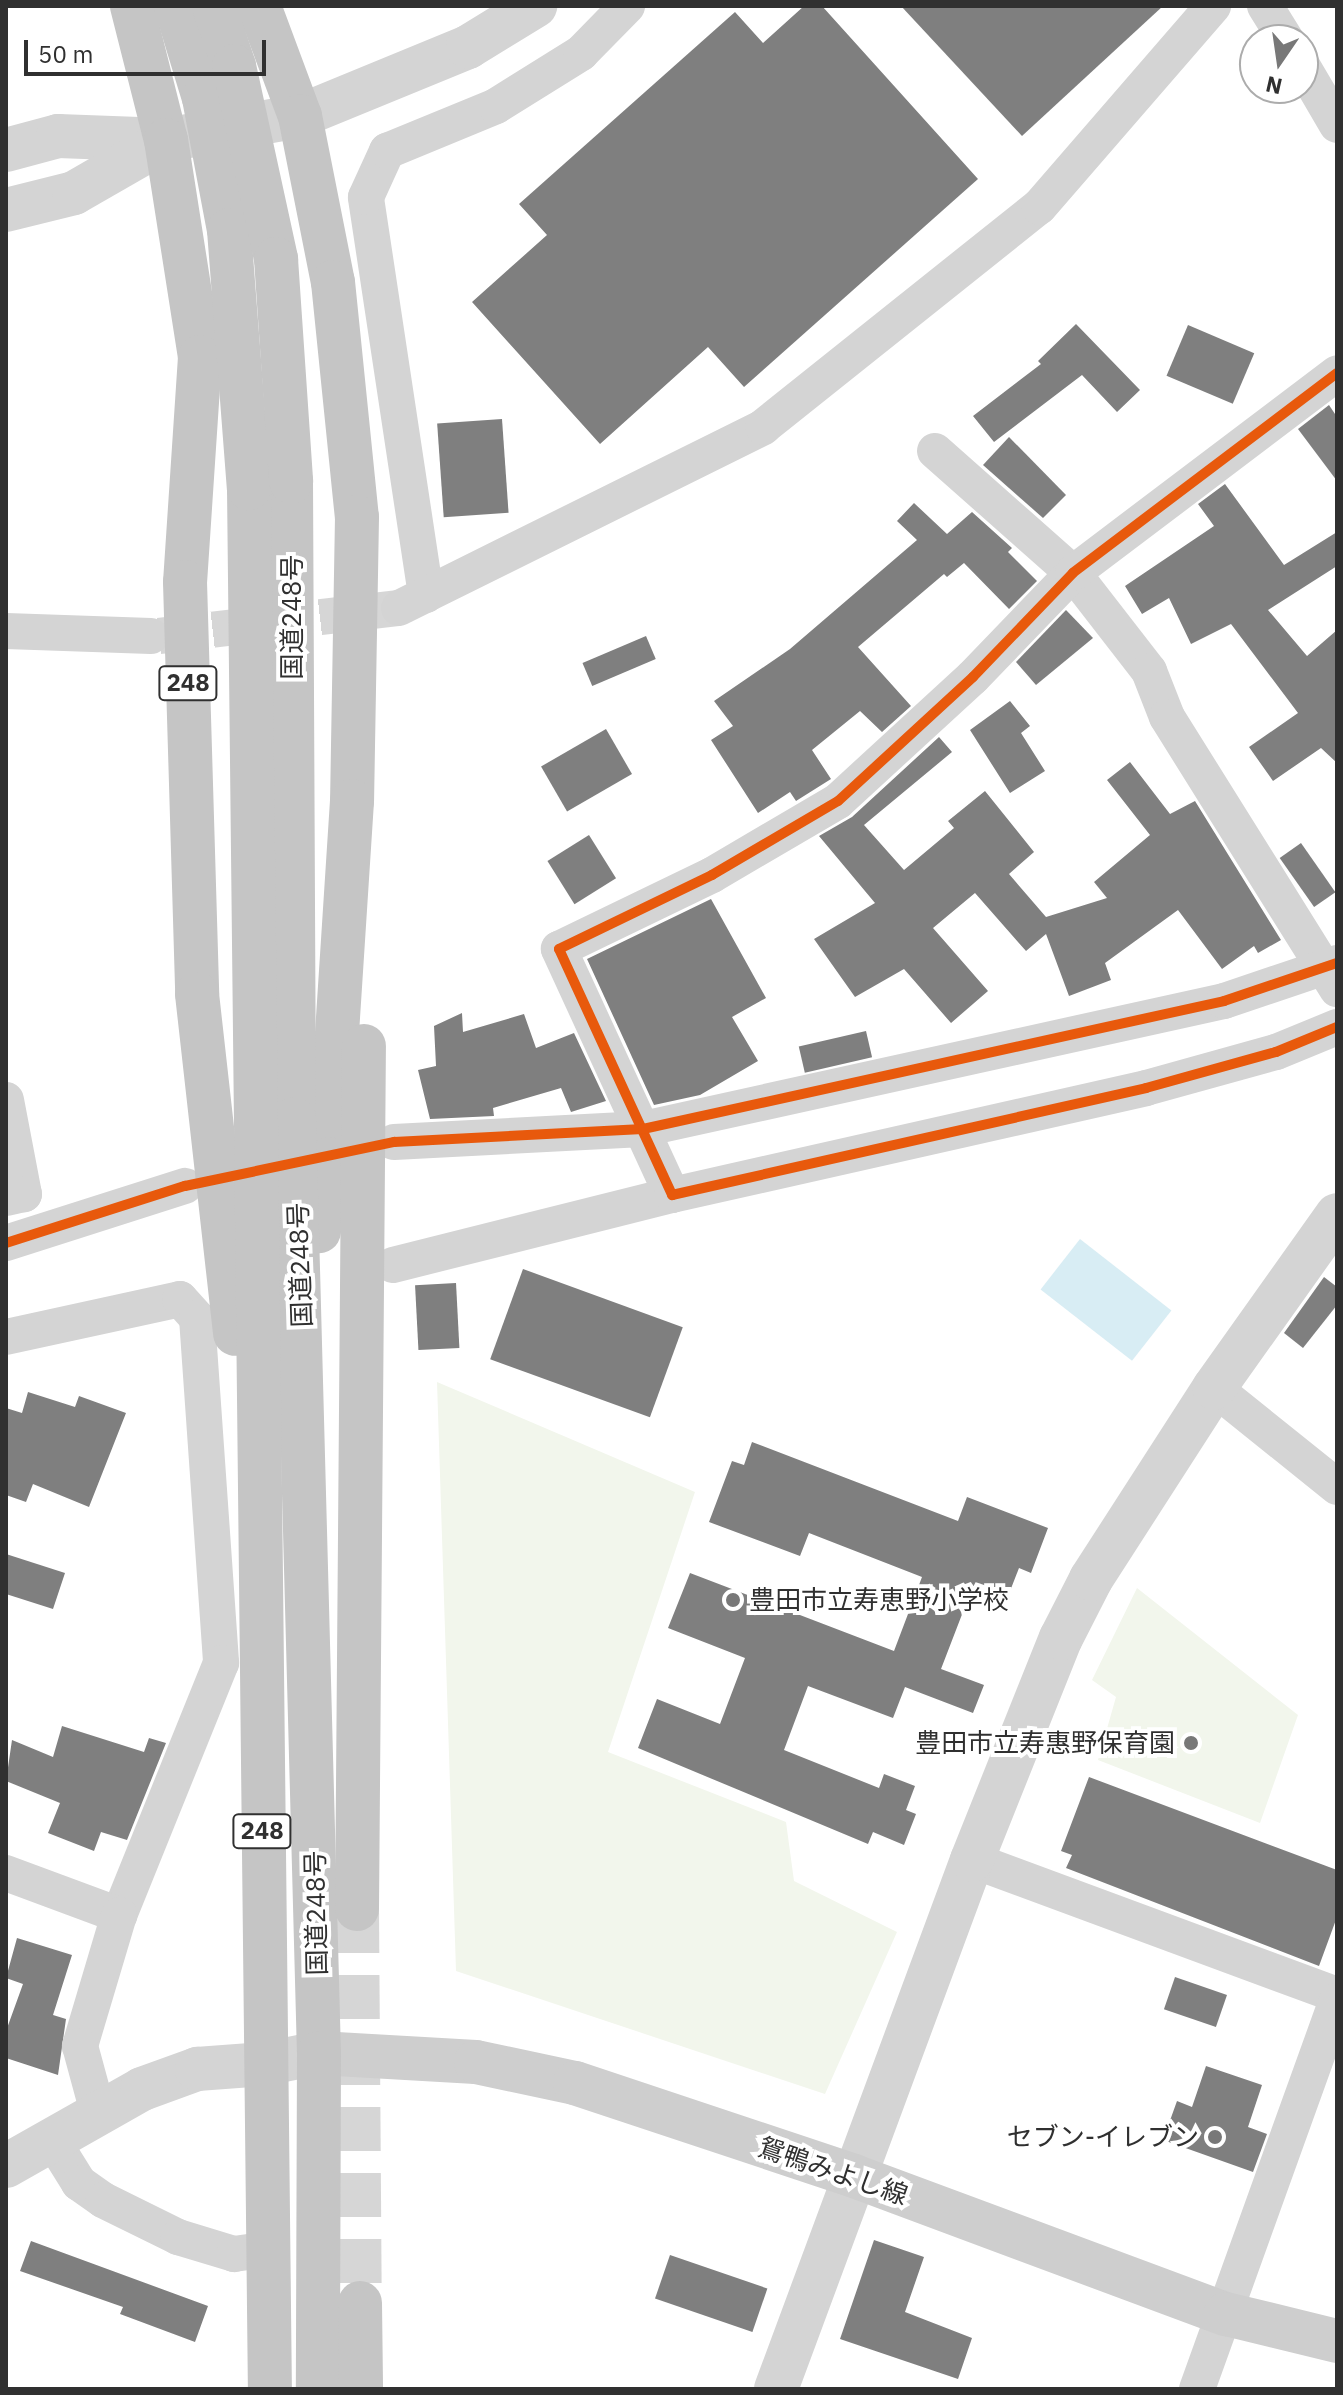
<!DOCTYPE html>
<meta charset="utf-8">
<style>
body{margin:0}
#map{position:relative;width:1343px;height:2395px;overflow:hidden;background:#fff;font-family:"IBM Plex Sans","Noto Sans JP",sans-serif}
div>[style]{position:absolute}
[style*='--x']{left:calc(var(--x)*1px);top:calc(var(--y)*1px);width:calc(var(--w)*1px);rotate:calc(var(--a)*1deg)}
.green>*{inset:0;background:#f2f6ec}
.water>*{inset:0;background:#d8edf4;transform-origin:0 0}
.building>*{inset:0;background:#7f7f7f;transform-origin:0 0}
.minor-tunnel>*{height:36px;margin-top:-18px;transform-origin:0;background:repeating-linear-gradient(90deg,#d6d6d6 0 36px,transparent 0 54px)}
.trunk-tunnel>*{height:44px;margin-top:-22px;transform-origin:0;background:repeating-linear-gradient(90deg,#d6d6d6 0 44px,transparent 0 66px)}
.minor>*{height:36px;margin:-18px;padding:0 18px;transform-origin:18px;border-radius:18px;background:#d4d4d4}
.tertiary>*{height:44px;margin:-22px;padding:0 22px;transform-origin:22px;border-radius:22px;background:#d4d4d4}
.secondary>*{height:44px;margin:-22px;padding:0 22px;transform-origin:22px;border-radius:22px;background:#cecece}
.trunk>*{height:44px;margin:-22px;padding:0 22px;transform-origin:22px;border-radius:22px;background:#c5c5c5}
.trunk-bridge>*{height:44px;margin:-22px;padding:0 22px;transform-origin:22px;border-radius:22px;background:#c5c5c5}
.cycleway>*{height:10px;margin:-5px;padding:0 5px;transform-origin:5px;border-radius:5px;background:#e8590c}
.dots>*{width:22px;height:22px;translate:-50% -50%;box-sizing:border-box;border:4px solid #fff;border-radius:50%}
span{translate:-50% -50%;white-space:nowrap;text-align:center;line-height:1.15;-webkit-text-stroke:8px #fff;paint-order:stroke}
.shield-label span{padding:2px 6px;background:#fff;border:2px solid;border-radius:6px;-webkit-text-stroke-width:0}
.shield-label{font-size:24px;color:#303030;font-weight:700}
.street-label{font-size:26px;color:#303030}
.poi-label{font-size:26px;color:#303030}
.left{translate:0 -50%;text-align:left}
.right{translate:-100% -50%;text-align:right}
.frame{position:absolute;inset:0;border:8px solid #303030;pointer-events:none}
.north{position:absolute;left:1239px;top:24px;width:80px;height:80px;box-sizing:border-box;background:#fff;border:2px solid #acacac;border-radius:50%;rotate:193deg;font-size:22px;font-weight:700;line-height:32px;text-align:center;color:#303030}
.north::after{content:'';display:block;margin:auto;width:28px;height:36px;background:#787878;clip-path:polygon(50% 0,100% 100%,50% 72%,0 100%)}
.scale{position:absolute;left:24px;top:40px;width:242px;height:36px;box-sizing:border-box;border:4px solid #303030;border-top:0;padding-left:10px;font-size:24px;line-height:28px;white-space:nowrap;color:#303030;-webkit-text-stroke:6px #fff;paint-order:stroke}
</style>
<div id="map">
<div class="green">
<i style="clip-path:polygon(437px 1382px,695px 1492px,608px 1752px,786px 1822px,794px 1881px,897px 1932px,825px 2094px,456px 1971px)"></i>
<i style="clip-path:polygon(1137px 1588px,1298px 1715px,1260px 1823px,1098px 1760px,1116px 1697px,1092px 1680px)"></i>
</div>
<div class="water">
<i style="left:1080px;top:1239px;width:116px;height:64px;rotate:38deg"></i>
</div>
<div class="building">
<i style="clip-path:polygon(804px 6px,822px 6px,978px 179px,744px 387px,708px 347px,600px 444px,472px 302px,547px 235px,519px 204px,735px 12px,763px 43px)"></i>
<i style="clip-path:polygon(901px 6px,1163px 6px,1022px 136px)"></i>
<i style="clip-path:polygon(1076px 324px,1140px 390px,1117px 412px,1082px 375px,994px 442px,973px 416px,1041px 364px,1038px 361px)"></i>
<i style="left:1188px;top:325px;width:72px;height:55px;rotate:23deg"></i>
<i style="clip-path:polygon(1329px 405px,1337px 417px,1337px 481px,1298px 429px)"></i>
<i style="left:502px;top:419px;width:94px;height:65px;rotate:86deg"></i>
<i style="clip-path:polygon(1009px 437px,1066px 495px,1043px 518px,983px 465px)"></i>
<i style="clip-path:polygon(1225px 484px,1284px 565px,1337px 532px,1337px 566px,1268px 610px,1307px 656px,1337px 630px,1337px 763px,1321px 748px,1273px 781px,1249px 747px,1298px 713px,1231px 624px,1191px 644px,1169px 598px,1142px 614px,1125px 586px,1214px 526px,1198px 504px)"></i>
<i style="clip-path:polygon(914px 503px,947px 534px,972px 512px,1012px 548px,1008px 552px,1037px 581px,1009px 609px,964px 563px,947px 577px,944px 574px,858px 647px,911px 706px,882px 732px,860px 711px,812px 750px,831px 779px,796px 801px,790px 792px,758px 813px,711px 740px,733px 726px,714px 701px,790px 649px,917px 540px,897px 521px)"></i>
<i style="clip-path:polygon(1066px 610px,1093px 638px,1036px 685px,1016px 662px)"></i>
<i style="left:646px;top:636px;width:25px;height:69px;rotate:67deg"></i>
<i style="clip-path:polygon(1010px 701px,1030px 726px,1021px 733px,1045px 771px,1010px 793px,970px 730px)"></i>
<i style="left:606px;top:729px;width:52px;height:75px;rotate:60deg"></i>
<i style="clip-path:polygon(939px 737px,952px 752px,864px 825px,904px 870px,954px 828px,948px 821px,985px 791px,1034px 852px,1009px 874px,1046px 917px,1107px 898px,1094px 882px,1150px 835px,1107px 780px,1130px 762px,1170px 814px,1195px 801px,1281px 940px,1258px 953px,1254px 946px,1222px 969px,1178px 910px,1105px 963px,1111px 980px,1069px 996px,1046px 934px,1026px 951px,975px 893px,933px 928px,988px 991px,951px 1023px,904px 969px,855px 997px,814px 939px,875px 903px,819px 836px,852px 817px)"></i>
<i style="left:589px;top:835px;width:51px;height:49px;rotate:58deg"></i>
<i style="left:1301px;top:843px;width:60px;height:26px;rotate:55deg"></i>
<i style="clip-path:polygon(711px 899px,766px 998px,732px 1017px,758px 1061px,700px 1095px,654px 1105px,587px 959px)"></i>
<i style="clip-path:polygon(462px 1013px,463px 1032px,524px 1014px,536px 1048px,574px 1033px,606px 1101px,571px 1112px,561px 1088px,493px 1108px,494px 1116px,430px 1119px,418px 1070px,436px 1066px,434px 1026px)"></i>
<i style="left:866px;top:1031px;width:27px;height:69px;rotate:77deg"></i>
<i style="left:523px;top:1269px;width:170px;height:96px;rotate:20deg"></i>
<i style="clip-path:polygon(1324px 1277px,1337px 1287px,1337px 1305px,1303px 1348px,1284px 1333px)"></i>
<i style="left:456px;top:1283px;width:65px;height:41px;rotate:87deg"></i>
<i style="clip-path:polygon(28px 1392px,75px 1407px,79px 1396px,126px 1413px,89px 1507px,33px 1484px,26px 1502px,6px 1495px,6px 1408px,22px 1413px)"></i>
<i style="clip-path:polygon(752px 1442px,958px 1521px,967px 1497px,1048px 1528px,1031px 1573px,1019px 1568px,1005px 1604px,971px 1591px,941px 1669px,984px 1685px,973px 1713px,905px 1687px,893px 1718px,808px 1686px,784px 1750px,879px 1788px,884px 1774px,915px 1786px,906px 1810px,916px 1814px,904px 1845px,873px 1832px,868px 1844px,638px 1748px,657px 1699px,720px 1724px,745px 1658px,668px 1628px,690px 1573px,894px 1651px,922px 1577px,809px 1533px,800px 1556px,709px 1522px,732px 1461px,744px 1465px)"></i>
<i style="clip-path:polygon(6px 1554px,65px 1573px,53px 1609px,6px 1594px)"></i>
<i style="clip-path:polygon(62px 1726px,144px 1752px,149px 1738px,166px 1743px,127px 1840px,101px 1832px,94px 1851px,48px 1833px,60px 1803px,6px 1781px,12px 1740px,53px 1757px)"></i>
<i style="clip-path:polygon(1089px 1777px,1337px 1870px,1337px 1917px,1319px 1966px,1066px 1868px,1072px 1855px,1061px 1851px)"></i>
<i style="clip-path:polygon(17px 1938px,72px 1955px,53px 2015px,66px 2019px,58px 2075px,6px 2058px,6px 2031px,23px 1984px,6px 1978px)"></i>
<i style="left:1175px;top:1977px;width:55px;height:34px;rotate:19deg"></i>
<i style="clip-path:polygon(1206px 2066px,1262px 2085px,1248px 2127px,1267px 2134px,1253px 2172px,1163px 2140px,1177px 2101px,1192px 2107px)"></i>
<i style="clip-path:polygon(874px 2240px,924px 2257px,905px 2312px,972px 2338px,958px 2379px,840px 2339px)"></i>
<i style="clip-path:polygon(31px 2241px,208px 2306px,195px 2342px,120px 2314px,123px 2307px,20px 2271px)"></i>
<i style="left:670px;top:2255px;width:103px;height:46px;rotate:19deg"></i>
</div>
<div class="minor-tunnel">
<i style="--x:159;--y:636;--w:242;--a:-6.7"></i>
</div>
<div class="trunk-tunnel">
<i style="--x:357;--y:1909;--w:394;--a:89.6"></i>
</div>
<div class="minor">
<i style="--x:1265;--y:6;--w:40;--a:58"></i>
<i style="--x:1303;--y:67;--w:67;--a:59.6"></i>
<i style="--x:935;--y:451;--w:184;--a:41.5"></i>
<i style="--x:1073;--y:573;--w:124;--a:52.2"></i>
<i style="--x:1149;--y:671;--w:49;--a:68.6"></i>
<i style="--x:1167;--y:717;--w:321;--a:58"></i>
<i style="--x:426;--y:595;--w:402;--a:-98.6"></i>
<i style="--x:366;--y:197;--w:51;--a:-65.5"></i>
<i style="--x:387;--y:151;--w:118;--a:-22.4"></i>
<i style="--x:496;--y:106;--w:100;--a:-31.9"></i>
<i style="--x:581;--y:53;--w:66;--a:-45.6"></i>
<i style="--x:399;--y:608;--w:407;--a:-26.4"></i>
<i style="--x:763;--y:427;--w:353;--a:-38.6"></i>
<i style="--x:1039;--y:207;--w:266;--a:-49.1"></i>
<i style="--x:6;--y:631;--w:145;--a:2"></i>
<i style="--x:6;--y:1100;--w:96;--a:79.2"></i>
<i style="--x:24;--y:1194;--w:18;--a:167"></i>
<i style="--x:394;--y:1142;--w:249;--a:-3"></i>
<i style="--x:643;--y:1129;--w:595;--a:-12.42"></i>
<i style="--x:1224;--y:1001;--w:119;--a:-18.6"></i>
<i style="--x:672;--y:1195;--w:271;--a:-114.7"></i>
<i style="--x:559;--y:949;--w:170;--a:-25.8"></i>
<i style="--x:712;--y:875;--w:146;--a:-30.4"></i>
<i style="--x:838;--y:801;--w:183;--a:-42.6"></i>
<i style="--x:973;--y:677;--w:144;--a:-46.1"></i>
<i style="--x:1073;--y:573;--w:331;--a:-37.1"></i>
<i style="--x:6;--y:1243;--w:188;--a:-17.7"></i>
<i style="--x:393;--y:1265;--w:288;--a:-14.1"></i>
<i style="--x:672;--y:1195;--w:486;--a:-12.7"></i>
<i style="--x:1146;--y:1088;--w:135;--a:-15.5"></i>
<i style="--x:1276;--y:1052;--w:66;--a:-22.3"></i>
<i style="--x:6;--y:1337;--w:178;--a:-12.3"></i>
<i style="--x:180;--y:1299;--w:25;--a:48"></i>
<i style="--x:197;--y:1318;--w:346;--a:86"></i>
<i style="--x:221;--y:1663;--w:272;--a:112"></i>
<i style="--x:1214;--y:1388;--w:158;--a:38.8"></i>
<i style="--x:972;--y:1860;--w:389;--a:20.3"></i>
<i style="--x:6;--y:1873;--w:121;--a:20.4"></i>
<i style="--x:119;--y:1915;--w:137;--a:106.6"></i>
<i style="--x:80;--y:2046;--w:73;--a:74.8"></i>
<i style="--x:51;--y:2138;--w:53;--a:58.1"></i>
<i style="--x:79;--y:2183;--w:29;--a:35"></i>
<i style="--x:103;--y:2200;--w:84;--a:26.3"></i>
<i style="--x:178;--y:2237;--w:59;--a:16.9"></i>
<i style="--x:234;--y:2254;--w:35;--a:-8"></i>
<i style="--x:1197;--y:2389;--w:413;--a:-70.2"></i>
</div>
<div class="tertiary">
<i style="--x:6;--y:150;--w:54;--a:-15.1"></i>
<i style="--x:58;--y:136;--w:108;--a:2.1"></i>
<i style="--x:166;--y:140;--w:136;--a:-10.2"></i>
<i style="--x:300;--y:116;--w:182;--a:-22.3"></i>
<i style="--x:468;--y:47;--w:79;--a:-31.5"></i>
<i style="--x:6;--y:210;--w:70;--a:-14"></i>
<i style="--x:74;--y:193;--w:106;--a:-29.9"></i>
<i style="--x:6;--y:2166;--w:156;--a:-29.5"></i>
<i style="--x:142;--y:2089;--w:59;--a:-20"></i>
<i style="--x:197;--y:2069;--w:67;--a:-4.3"></i>
<i style="--x:264;--y:2064;--w:56;--a:-11.3"></i>
<i style="--x:776;--y:2389;--w:564;--a:-69.67"></i>
<i style="--x:972;--y:1860;--w:239;--a:-68.2"></i>
<i style="--x:1061;--y:1638;--w:66;--a:-63"></i>
<i style="--x:1091;--y:1579;--w:227;--a:-57.2"></i>
<i style="--x:1214;--y:1388;--w:212;--a:-54.6"></i>
</div>
<div class="secondary">
<i style="--x:319;--y:2053;--w:157;--a:3.3"></i>
<i style="--x:476;--y:2062;--w:101;--a:12"></i>
<i style="--x:575;--y:2083;--w:294;--a:18.4"></i>
<i style="--x:854;--y:2176;--w:397;--a:20.4"></i>
<i style="--x:1226;--y:2314;--w:114;--a:13.7"></i>
</div>
<div class="trunk">
<i style="--x:132;--y:6;--w:138;--a:75.8"></i>
<i style="--x:166;--y:140;--w:220;--a:81.1"></i>
<i style="--x:200;--y:357;--w:225;--a:93.8"></i>
<i style="--x:185;--y:582;--w:412;--a:88.3"></i>
<i style="--x:197;--y:994;--w:342;--a:83.6"></i>
<i style="--x:259;--y:6;--w:117;--a:69.6"></i>
<i style="--x:300;--y:116;--w:169;--a:78.8"></i>
<i style="--x:333;--y:282;--w:236;--a:84.2"></i>
<i style="--x:357;--y:517;--w:284;--a:91"></i>
<i style="--x:352;--y:801;--w:359;--a:93.7"></i>
<i style="--x:329;--y:1159;--w:73;--a:97.9"></i>
<i style="--x:291;--y:481;--w:638;--a:89.73"></i>
<i style="--x:294;--y:1119;--w:934;--a:88.47"></i>
<i style="--x:319;--y:2053;--w:336;--a:90.2"></i>
<i style="--x:249;--y:488;--w:1901;--a:89.37"></i>
<i style="--x:357;--y:1909;--w:863;--a:-89.54"></i>
<i style="--x:360;--y:2303;--w:86;--a:89.3"></i>
</div>
<div class="trunk-bridge">
<i style="--x:176;--y:6;--w:96;--a:73.1"></i>
<i style="--x:204;--y:98;--w:134;--a:79.3"></i>
<i style="--x:229;--y:230;--w:259;--a:85.6"></i>
<i style="--x:214;--y:6;--w:63;--a:71.6"></i>
<i style="--x:234;--y:66;--w:198;--a:77.7"></i>
<i style="--x:276;--y:259;--w:223;--a:86.1"></i>
</div>
<div class="cycleway">
<i style="--x:1337;--y:373;--w:331;--a:142.9"></i>
<i style="--x:1073;--y:573;--w:144;--a:133.9"></i>
<i style="--x:973;--y:677;--w:183;--a:137.4"></i>
<i style="--x:838;--y:801;--w:146;--a:149.6"></i>
<i style="--x:712;--y:875;--w:170;--a:154.2"></i>
<i style="--x:559;--y:949;--w:271;--a:65.3"></i>
<i style="--x:672;--y:1195;--w:486;--a:-12.7"></i>
<i style="--x:1146;--y:1088;--w:135;--a:-15.5"></i>
<i style="--x:1276;--y:1052;--w:66;--a:-22.3"></i>
<i style="--x:6;--y:1243;--w:188;--a:-17.7"></i>
<i style="--x:185;--y:1186;--w:214;--a:-11.9"></i>
<i style="--x:394;--y:1142;--w:249;--a:-3"></i>
<i style="--x:643;--y:1129;--w:595;--a:-12.42"></i>
<i style="--x:1224;--y:1001;--w:119;--a:-18.6"></i>
</div>
<div class="dots">
<i style="left:733px;top:1600px;background:#787878"></i>
<i style="left:1191px;top:1743px;background:#787878"></i>
<i style="left:1215px;top:2137px;background:#787878"></i>
</div>
<div class="shield-label">
<span style="left:188px;top:683px">248</span>
<span style="left:262px;top:1831px">248</span>
</div>
<div class="street-label">
<span style="left:292px;top:617px;rotate:-90deg">国道248号</span>
<span style="left:300px;top:1265px;rotate:-92deg">国道248号</span>
<span style="left:316px;top:1913px;rotate:-91deg">国道248号</span>
<span style="left:833px;top:2171px;rotate:19deg">鴛鴨みよし線</span>
</div>
<div class="poi-label">
<span class="left" style="left:749px;top:1600px">豊田市立寿恵野小学校</span>
<span class="right" style="left:1175px;top:1743px">豊田市立寿惠野保育園</span>
<span class="right" style="left:1199px;top:2137px">セブン-イレブン</span>
</div>
<div class="frame"></div>
<div class="north">N</div>
<div class="scale">50 m</div>
</div>
